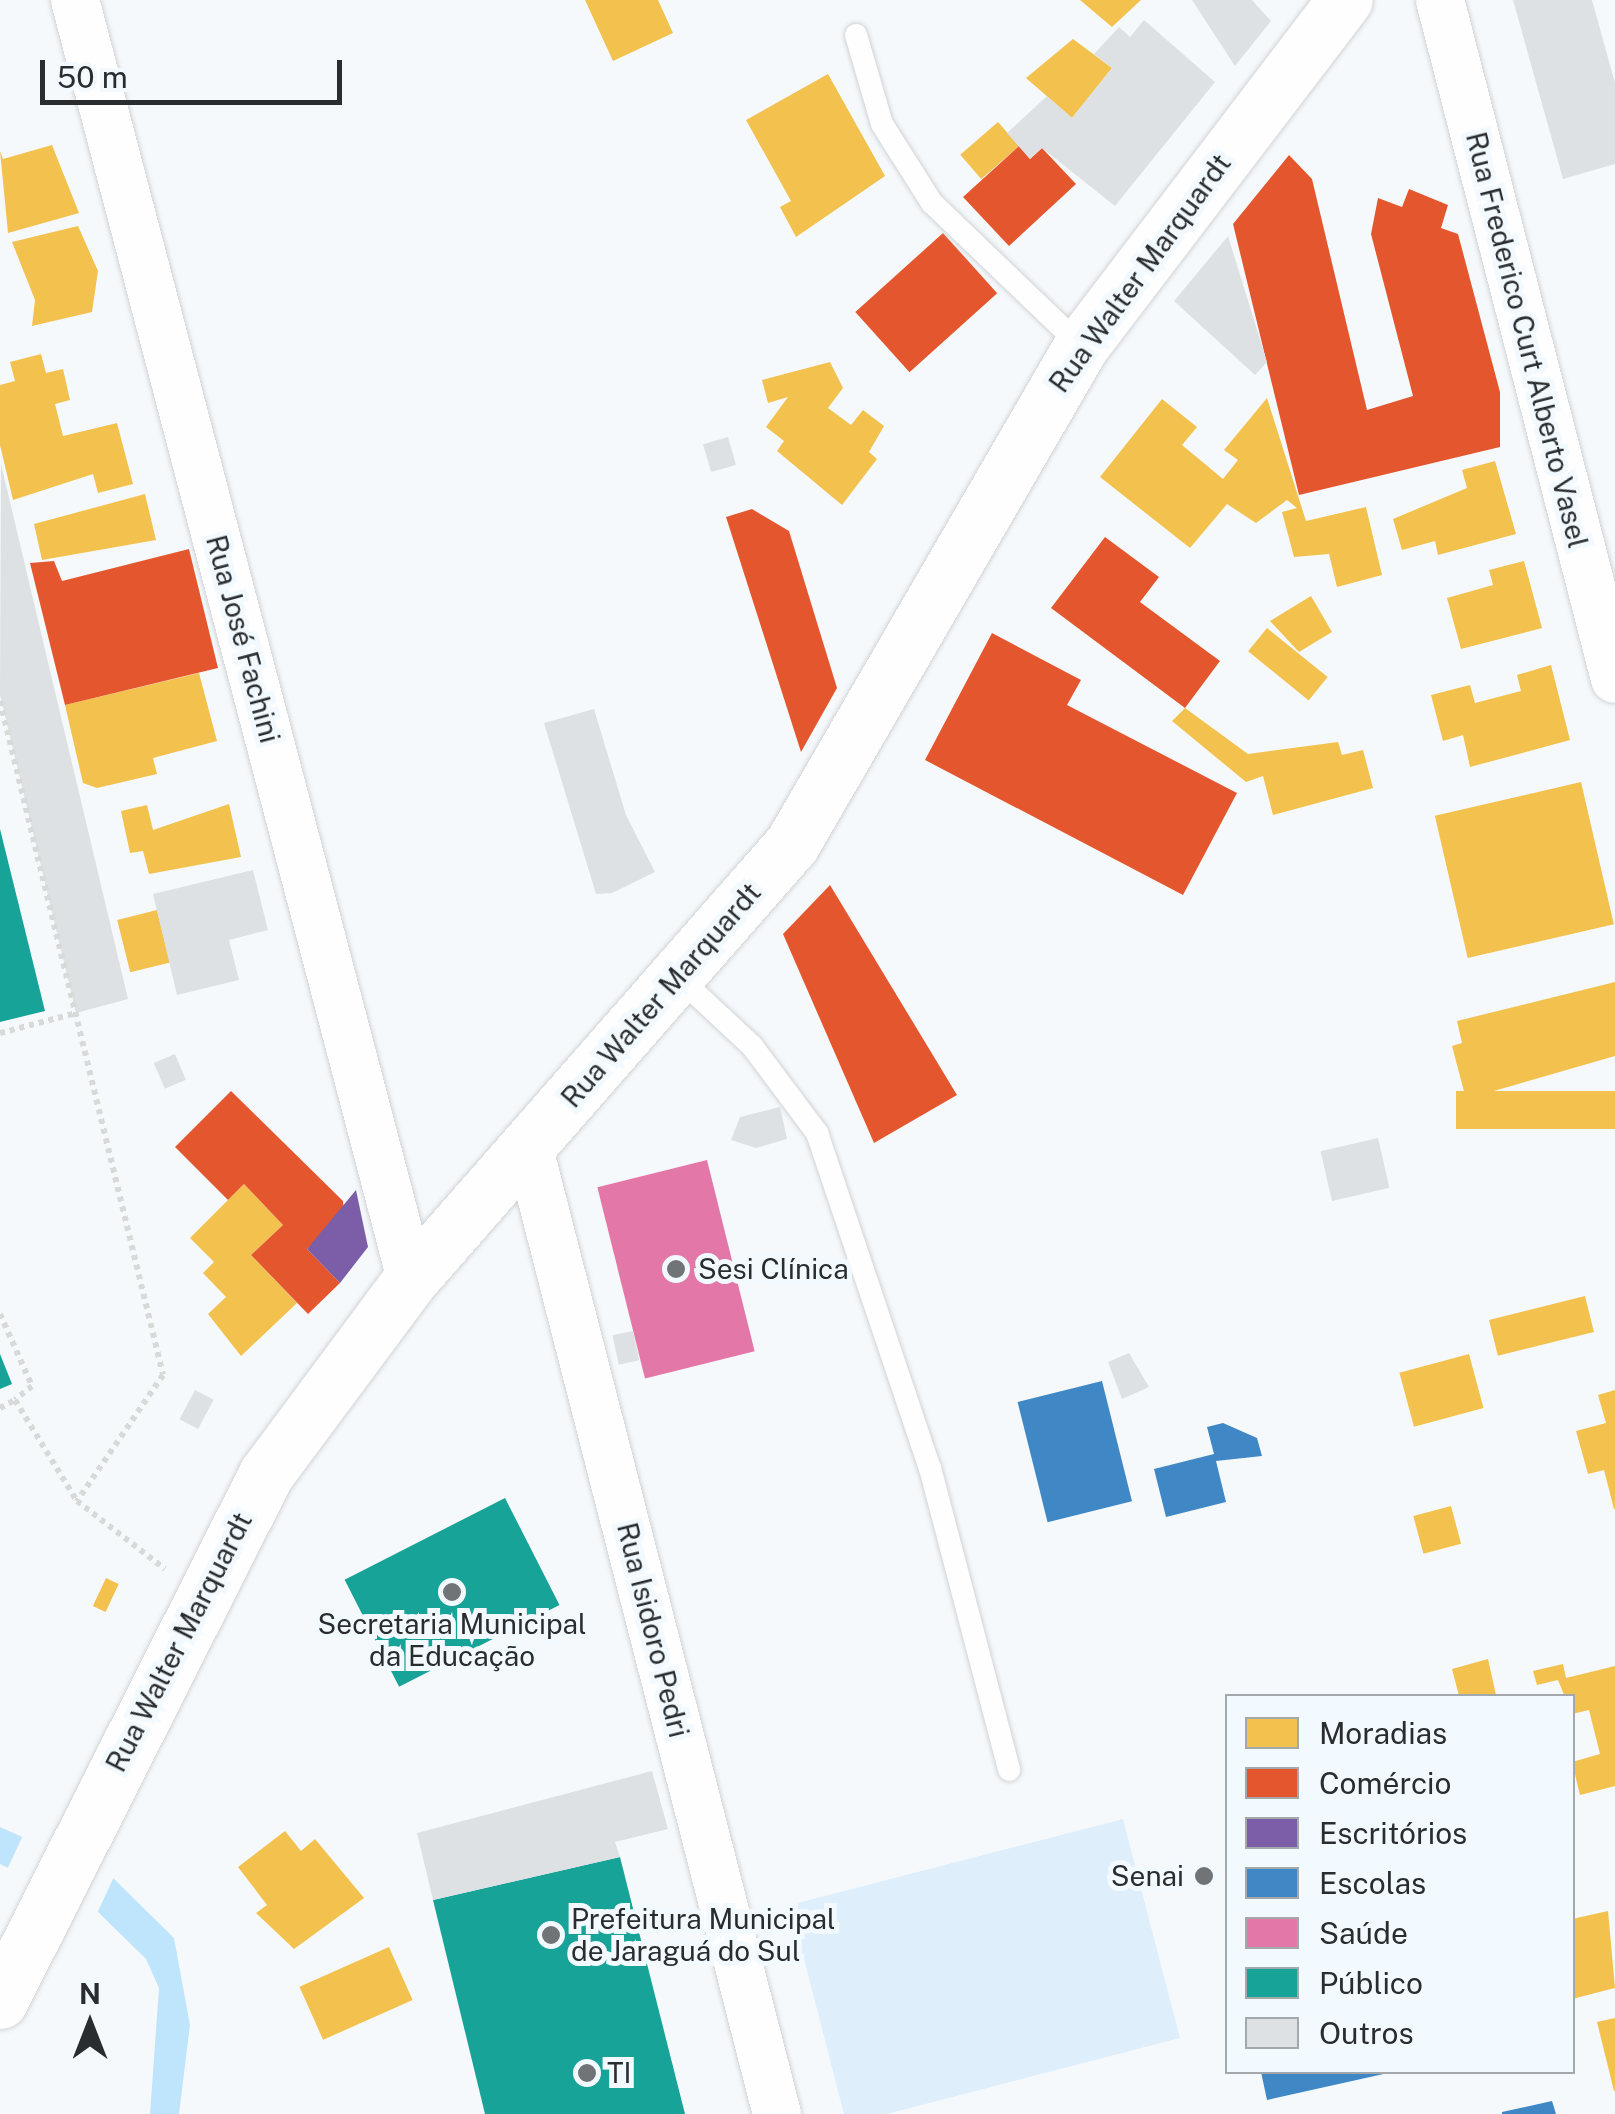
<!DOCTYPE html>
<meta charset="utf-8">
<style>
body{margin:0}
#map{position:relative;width:1615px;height:2114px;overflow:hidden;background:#f6f9fc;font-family:"Public Sans",sans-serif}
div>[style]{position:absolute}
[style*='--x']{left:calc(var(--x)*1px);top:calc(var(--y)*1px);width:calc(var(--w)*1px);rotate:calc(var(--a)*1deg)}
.green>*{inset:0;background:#deeffb}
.water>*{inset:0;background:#bfe5fd}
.pier>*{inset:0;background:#f6f9fc;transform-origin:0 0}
.homes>*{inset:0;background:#f2c14e;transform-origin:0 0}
.shops>*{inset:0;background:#e4572e;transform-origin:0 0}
.offices>*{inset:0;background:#7b5ea7}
.schools>*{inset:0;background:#3f88c5;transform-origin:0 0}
.health>*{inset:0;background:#e377a8;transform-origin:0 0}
.public>*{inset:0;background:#17a398;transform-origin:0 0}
.building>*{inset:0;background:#dee1e3;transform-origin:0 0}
.path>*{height:6px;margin-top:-3px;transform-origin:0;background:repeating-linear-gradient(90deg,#d8dada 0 5px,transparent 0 10px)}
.roads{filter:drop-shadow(0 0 2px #d1d4d6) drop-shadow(0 0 2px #d1d4d6)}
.lane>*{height:22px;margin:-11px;padding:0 11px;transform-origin:11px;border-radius:11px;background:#fefeff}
.street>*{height:48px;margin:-24px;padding:0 24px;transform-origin:24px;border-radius:24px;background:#fefeff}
.primary>*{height:55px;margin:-27.5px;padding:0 27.5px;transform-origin:27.5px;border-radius:27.5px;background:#fefeff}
.dots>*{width:28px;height:28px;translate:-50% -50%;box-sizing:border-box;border:5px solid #f3faff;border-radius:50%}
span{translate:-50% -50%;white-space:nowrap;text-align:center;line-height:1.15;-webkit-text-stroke:10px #f3faff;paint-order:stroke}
.street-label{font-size:28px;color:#2a2d2f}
.poi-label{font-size:28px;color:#2a2d2f}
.left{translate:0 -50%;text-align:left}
.right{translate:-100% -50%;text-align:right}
.legend{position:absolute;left:1225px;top:1694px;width:350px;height:380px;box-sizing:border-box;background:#f3faff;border:2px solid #a3a8ac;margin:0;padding:12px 18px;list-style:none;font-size:30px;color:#2a2d2f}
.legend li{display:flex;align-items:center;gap:20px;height:50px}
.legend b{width:50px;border:2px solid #a3a8ac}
.north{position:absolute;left:40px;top:1974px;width:100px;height:100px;-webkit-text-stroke:8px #f3faff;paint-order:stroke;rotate:0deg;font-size:28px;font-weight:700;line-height:40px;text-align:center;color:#2a2d2f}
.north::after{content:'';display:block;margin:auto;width:35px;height:45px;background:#2a2d2f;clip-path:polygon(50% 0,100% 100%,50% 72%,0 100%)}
.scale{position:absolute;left:40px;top:60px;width:302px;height:45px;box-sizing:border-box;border:5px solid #2a2d2f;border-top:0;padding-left:12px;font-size:30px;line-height:35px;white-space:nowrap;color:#2a2d2f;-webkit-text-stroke:8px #f3faff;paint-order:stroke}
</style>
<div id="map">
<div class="green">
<i style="clip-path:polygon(1123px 1819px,1180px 2038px,887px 2114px,844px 2114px,790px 1905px)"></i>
</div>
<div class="water">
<i style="clip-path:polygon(0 1827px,112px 1877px,174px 1938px,190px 2025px,179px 2114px,150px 2114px,159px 1988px,146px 1959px,97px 1911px,0 1864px)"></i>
</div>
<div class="pier">
<i style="left:25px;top:1831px;width:100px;height:46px;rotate:25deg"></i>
</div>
<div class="homes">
<i style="clip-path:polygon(585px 0,658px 0,673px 33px,613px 61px)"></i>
<i style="clip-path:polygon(1080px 0,1141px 0,1112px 27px)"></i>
<i style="clip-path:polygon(1073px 39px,1112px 68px,1072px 118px,1026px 78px)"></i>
<i style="clip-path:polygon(828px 74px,885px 176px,796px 237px,780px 207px,791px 201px,746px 120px)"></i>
<i style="left:998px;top:122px;width:32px;height:50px;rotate:49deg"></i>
<i style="clip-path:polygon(52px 145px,79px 213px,8px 233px,0 151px,3px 159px)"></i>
<i style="clip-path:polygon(78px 226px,98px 271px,92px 312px,32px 326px,35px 300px,12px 242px)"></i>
<i style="clip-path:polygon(41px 354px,46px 373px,63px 369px,70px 400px,55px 404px,63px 436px,117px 423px,133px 484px,98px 493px,93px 474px,13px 500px,0 445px,0 385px,15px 381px,10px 362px)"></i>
<i style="clip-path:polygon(830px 362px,843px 388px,828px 408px,851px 425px,863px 410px,884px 426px,869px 452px,877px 459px,842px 505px,777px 451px,784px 441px,766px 427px,788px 397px,768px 403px,762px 380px)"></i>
<i style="clip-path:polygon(1267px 398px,1306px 521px,1366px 507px,1382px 575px,1337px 587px,1329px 554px,1294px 557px,1282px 512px,1297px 508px,1287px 500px,1256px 523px,1227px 504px,1190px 548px,1100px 477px,1162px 399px,1197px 427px,1182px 445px,1223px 479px,1238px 460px,1224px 450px)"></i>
<i style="clip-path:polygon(1495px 461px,1516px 534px,1438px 555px,1435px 541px,1402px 550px,1393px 519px,1467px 488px,1462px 470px)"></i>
<i style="clip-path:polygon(145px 494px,156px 540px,42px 560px,34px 524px)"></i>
<i style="clip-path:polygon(1524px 561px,1542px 628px,1461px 649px,1447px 598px,1493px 585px,1489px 570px)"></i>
<i style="clip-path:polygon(1311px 596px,1332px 632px,1299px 652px,1270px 621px)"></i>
<i style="left:1267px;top:628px;width:78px;height:30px;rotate:39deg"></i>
<i style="clip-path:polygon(1551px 665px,1570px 740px,1470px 767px,1463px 735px,1443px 741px,1431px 695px,1470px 685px,1475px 703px,1521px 691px,1517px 675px)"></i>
<i style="clip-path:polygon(199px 673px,217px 741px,153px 758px,157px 774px,97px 788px,83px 783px,65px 705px)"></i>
<i style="clip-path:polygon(1185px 708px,1248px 754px,1338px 742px,1342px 755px,1363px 750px,1373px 788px,1273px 815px,1263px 776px,1246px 782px,1172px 721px)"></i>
<i style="left:1581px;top:782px;width:146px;height:150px;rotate:77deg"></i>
<i style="clip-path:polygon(229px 804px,241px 857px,149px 874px,143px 851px,130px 853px,121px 811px,147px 805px,153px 830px)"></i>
<i style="left:157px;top:910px;width:54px;height:41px;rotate:76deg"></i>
<i style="clip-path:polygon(1615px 982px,1615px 1056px,1466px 1099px,1452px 1046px,1462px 1043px,1457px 1021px)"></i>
<i style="left:1615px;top:1091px;width:38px;height:159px;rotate:90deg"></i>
<i style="clip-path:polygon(244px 1184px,283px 1225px,251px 1255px,297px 1303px,241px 1356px,208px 1314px,226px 1297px,203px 1273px,214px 1262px,190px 1238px)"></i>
<i style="left:1585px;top:1296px;width:37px;height:99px;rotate:76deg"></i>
<i style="left:1469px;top:1354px;width:56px;height:72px;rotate:75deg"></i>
<i style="clip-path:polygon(1615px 1390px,1615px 1509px,1614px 1509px,1604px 1470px,1588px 1474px,1576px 1431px,1606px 1423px,1598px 1395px)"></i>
<i style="left:1451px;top:1506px;width:39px;height:39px;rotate:75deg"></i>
<i style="left:106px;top:1578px;width:14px;height:31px;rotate:25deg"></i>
<i style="clip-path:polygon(1488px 1659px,1496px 1695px,1459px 1696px,1452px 1669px)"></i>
<i style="clip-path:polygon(1563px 1664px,1566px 1678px,1615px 1666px,1615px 1786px,1580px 1795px,1572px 1762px,1600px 1754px,1589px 1710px,1572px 1714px,1558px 1680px,1537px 1685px,1533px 1671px)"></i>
<i style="clip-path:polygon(285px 1831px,301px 1851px,315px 1839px,364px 1898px,294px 1949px,256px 1913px,267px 1905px,238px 1867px)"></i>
<i style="clip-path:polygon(1608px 1911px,1615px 1988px,1572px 1999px,1572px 1919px)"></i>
<i style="left:389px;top:1947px;width:58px;height:98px;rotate:66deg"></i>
<i style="clip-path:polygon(1615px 2018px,1615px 2091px,1614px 2091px,1597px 2022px)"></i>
</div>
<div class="shops">
<i style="clip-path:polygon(1019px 146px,1030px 159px,1042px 148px,1076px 184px,1009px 246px,963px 197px)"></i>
<i style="clip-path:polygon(1289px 155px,1312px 179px,1367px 410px,1413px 396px,1371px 234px,1378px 198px,1402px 207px,1409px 189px,1448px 205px,1441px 228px,1458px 234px,1500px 392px,1500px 447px,1299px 495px,1233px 224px)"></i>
<i style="left:943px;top:233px;width:81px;height:118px;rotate:48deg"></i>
<i style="clip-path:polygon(752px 509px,789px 531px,837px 688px,801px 752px,726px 517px)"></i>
<i style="clip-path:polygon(1105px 537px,1159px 577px,1140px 602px,1220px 661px,1185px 708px,1051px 608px)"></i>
<i style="clip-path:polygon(189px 549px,218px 668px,65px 705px,30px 563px,54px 561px,62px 581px)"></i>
<i style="clip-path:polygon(992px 633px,1081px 680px,1067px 705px,1237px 793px,1183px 895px,925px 760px)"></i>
<i style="clip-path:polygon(830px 885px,957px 1095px,874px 1143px,783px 934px)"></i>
<i style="clip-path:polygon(231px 1091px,343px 1201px,344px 1212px,307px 1249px,340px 1283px,308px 1314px,251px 1255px,283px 1225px,244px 1184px,228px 1200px,175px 1147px)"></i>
</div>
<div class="offices">
<i style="clip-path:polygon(356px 1190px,368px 1247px,340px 1283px,307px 1249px)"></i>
</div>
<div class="schools">
<i style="left:1102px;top:1381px;width:124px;height:87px;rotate:76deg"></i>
<i style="clip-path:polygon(1223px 1423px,1257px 1438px,1262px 1456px,1216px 1461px,1226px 1502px,1166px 1517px,1154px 1469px,1214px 1454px,1207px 1427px)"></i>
<i style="clip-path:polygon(1261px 2072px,1388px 2072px,1388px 2073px,1267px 2100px)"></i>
<i style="clip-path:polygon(1552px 2101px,1556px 2114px,1502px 2114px,1502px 2112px)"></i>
</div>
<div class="health">
<i style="left:707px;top:1160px;width:197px;height:113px;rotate:76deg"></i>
</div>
<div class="public">
<i style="clip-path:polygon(0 829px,45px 1011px,0 1022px)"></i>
<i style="clip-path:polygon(0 1354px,12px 1384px,0 1389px)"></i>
<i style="left:505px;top:1498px;width:120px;height:180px;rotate:63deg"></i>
<i style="clip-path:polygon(620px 1857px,685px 2114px,485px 2114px,433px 1900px)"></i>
</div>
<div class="building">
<i style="clip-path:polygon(1192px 0,1252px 0,1271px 21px,1235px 66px)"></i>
<i style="clip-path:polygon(1513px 0,1592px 0,1615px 83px,1615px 164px,1563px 179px)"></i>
<i style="clip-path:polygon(1144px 20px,1215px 82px,1115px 206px,1042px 148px,1030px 159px,1007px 133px,1047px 96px,1072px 118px,1112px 68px,1094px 54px,1119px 27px,1130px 37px)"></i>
<i style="clip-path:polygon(1228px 236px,1267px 362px,1255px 375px,1174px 301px)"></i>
<i style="left:728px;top:437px;width:29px;height:26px;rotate:74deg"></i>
<i style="clip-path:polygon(1px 464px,128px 999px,76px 1013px,0 695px)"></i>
<i style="clip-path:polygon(594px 709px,626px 815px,655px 872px,612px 893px,596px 894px,544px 723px)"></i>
<i style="clip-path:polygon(253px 870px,268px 930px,229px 940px,239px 980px,177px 995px,153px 894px)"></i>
<i style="left:175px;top:1054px;width:28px;height:23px;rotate:67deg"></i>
<i style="clip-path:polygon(780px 1107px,787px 1139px,756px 1148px,731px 1140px,740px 1117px)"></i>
<i style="left:1378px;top:1138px;width:51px;height:59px;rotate:77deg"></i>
<i style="left:633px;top:1331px;width:30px;height:21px;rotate:78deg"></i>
<i style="clip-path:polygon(1129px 1353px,1149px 1387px,1122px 1399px,1108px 1362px)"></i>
<i style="left:195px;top:1390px;width:21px;height:33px;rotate:28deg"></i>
<i style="clip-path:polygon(652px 1771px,668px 1829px,615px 1842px,620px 1857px,433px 1900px,417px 1833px)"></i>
</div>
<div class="path">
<i style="--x:0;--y:701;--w:693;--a:76.4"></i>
<i style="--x:163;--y:1375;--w:153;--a:124.3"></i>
<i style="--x:0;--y:1033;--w:79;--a:-14.7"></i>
<i style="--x:0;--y:1314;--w:79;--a:66"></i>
<i style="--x:32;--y:1386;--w:22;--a:141"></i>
<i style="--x:0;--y:1408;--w:17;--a:-28"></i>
<i style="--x:15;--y:1400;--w:119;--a:58.5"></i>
<i style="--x:77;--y:1501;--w:111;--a:37.7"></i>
</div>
<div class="roads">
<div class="lane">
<i style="--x:856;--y:35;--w:93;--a:73.7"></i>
<i style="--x:882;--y:124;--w:93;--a:57.7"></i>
<i style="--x:932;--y:203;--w:207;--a:43.8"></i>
<i style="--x:678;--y:977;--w:101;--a:43"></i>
<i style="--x:752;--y:1046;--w:109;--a:53.2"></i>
<i style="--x:817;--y:1133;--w:354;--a:71.4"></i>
<i style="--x:930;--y:1468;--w:312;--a:75.3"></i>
</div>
<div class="street">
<i style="--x:75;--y:0;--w:1322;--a:75.28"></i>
<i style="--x:1440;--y:0;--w:701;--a:75.55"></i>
<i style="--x:528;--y:1145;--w:1000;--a:75.59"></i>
</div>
<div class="primary">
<i style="--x:0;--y:2001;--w:590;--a:-63.22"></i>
<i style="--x:266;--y:1474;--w:243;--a:-53.4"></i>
<i style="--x:411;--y:1279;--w:578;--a:-48.79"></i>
<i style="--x:792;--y:844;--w:576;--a:-59.87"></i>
<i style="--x:1081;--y:346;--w:435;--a:-52.7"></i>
</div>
</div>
<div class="dots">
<i style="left:676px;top:1269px;background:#717477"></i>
<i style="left:452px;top:1592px;background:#717477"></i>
<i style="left:1204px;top:1876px;background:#717477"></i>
<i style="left:551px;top:1935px;background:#717477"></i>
<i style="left:587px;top:2073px;background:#717477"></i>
</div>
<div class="street-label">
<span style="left:1140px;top:273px;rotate:-54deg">Rua Walter Marquardt</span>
<span style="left:1527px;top:340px;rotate:76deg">Rua Frederico Curt Alberto Vasel</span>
<span style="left:243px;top:639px;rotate:75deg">Rua José Fachini</span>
<span style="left:661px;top:995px;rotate:-49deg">Rua Walter Marquardt</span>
<span style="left:653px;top:1630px;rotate:76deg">Rua Isidoro Pedri</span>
<span style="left:179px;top:1642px;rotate:-63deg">Rua Walter Marquardt</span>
</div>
<div class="poi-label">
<span class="left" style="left:698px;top:1269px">Sesi Clínica</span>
<span style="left:452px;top:1640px">Secretaria Municipal<br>da Educação</span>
<span class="right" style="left:1184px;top:1876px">Senai</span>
<span class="left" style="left:571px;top:1935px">Prefeitura Municipal<br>de Jaraguá do Sul</span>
<span class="left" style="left:607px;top:2073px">TI</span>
</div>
<ul class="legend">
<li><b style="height:28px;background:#f2c14e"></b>Moradias</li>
<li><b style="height:28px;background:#e4572e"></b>Comércio</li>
<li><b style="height:28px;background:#7b5ea7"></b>Escritórios</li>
<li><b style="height:28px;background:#3f88c5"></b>Escolas</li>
<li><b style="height:28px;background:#e377a8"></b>Saúde</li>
<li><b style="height:28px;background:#17a398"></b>Público</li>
<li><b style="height:28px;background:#dee1e3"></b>Outros</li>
</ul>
<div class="north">N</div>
<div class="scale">50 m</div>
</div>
